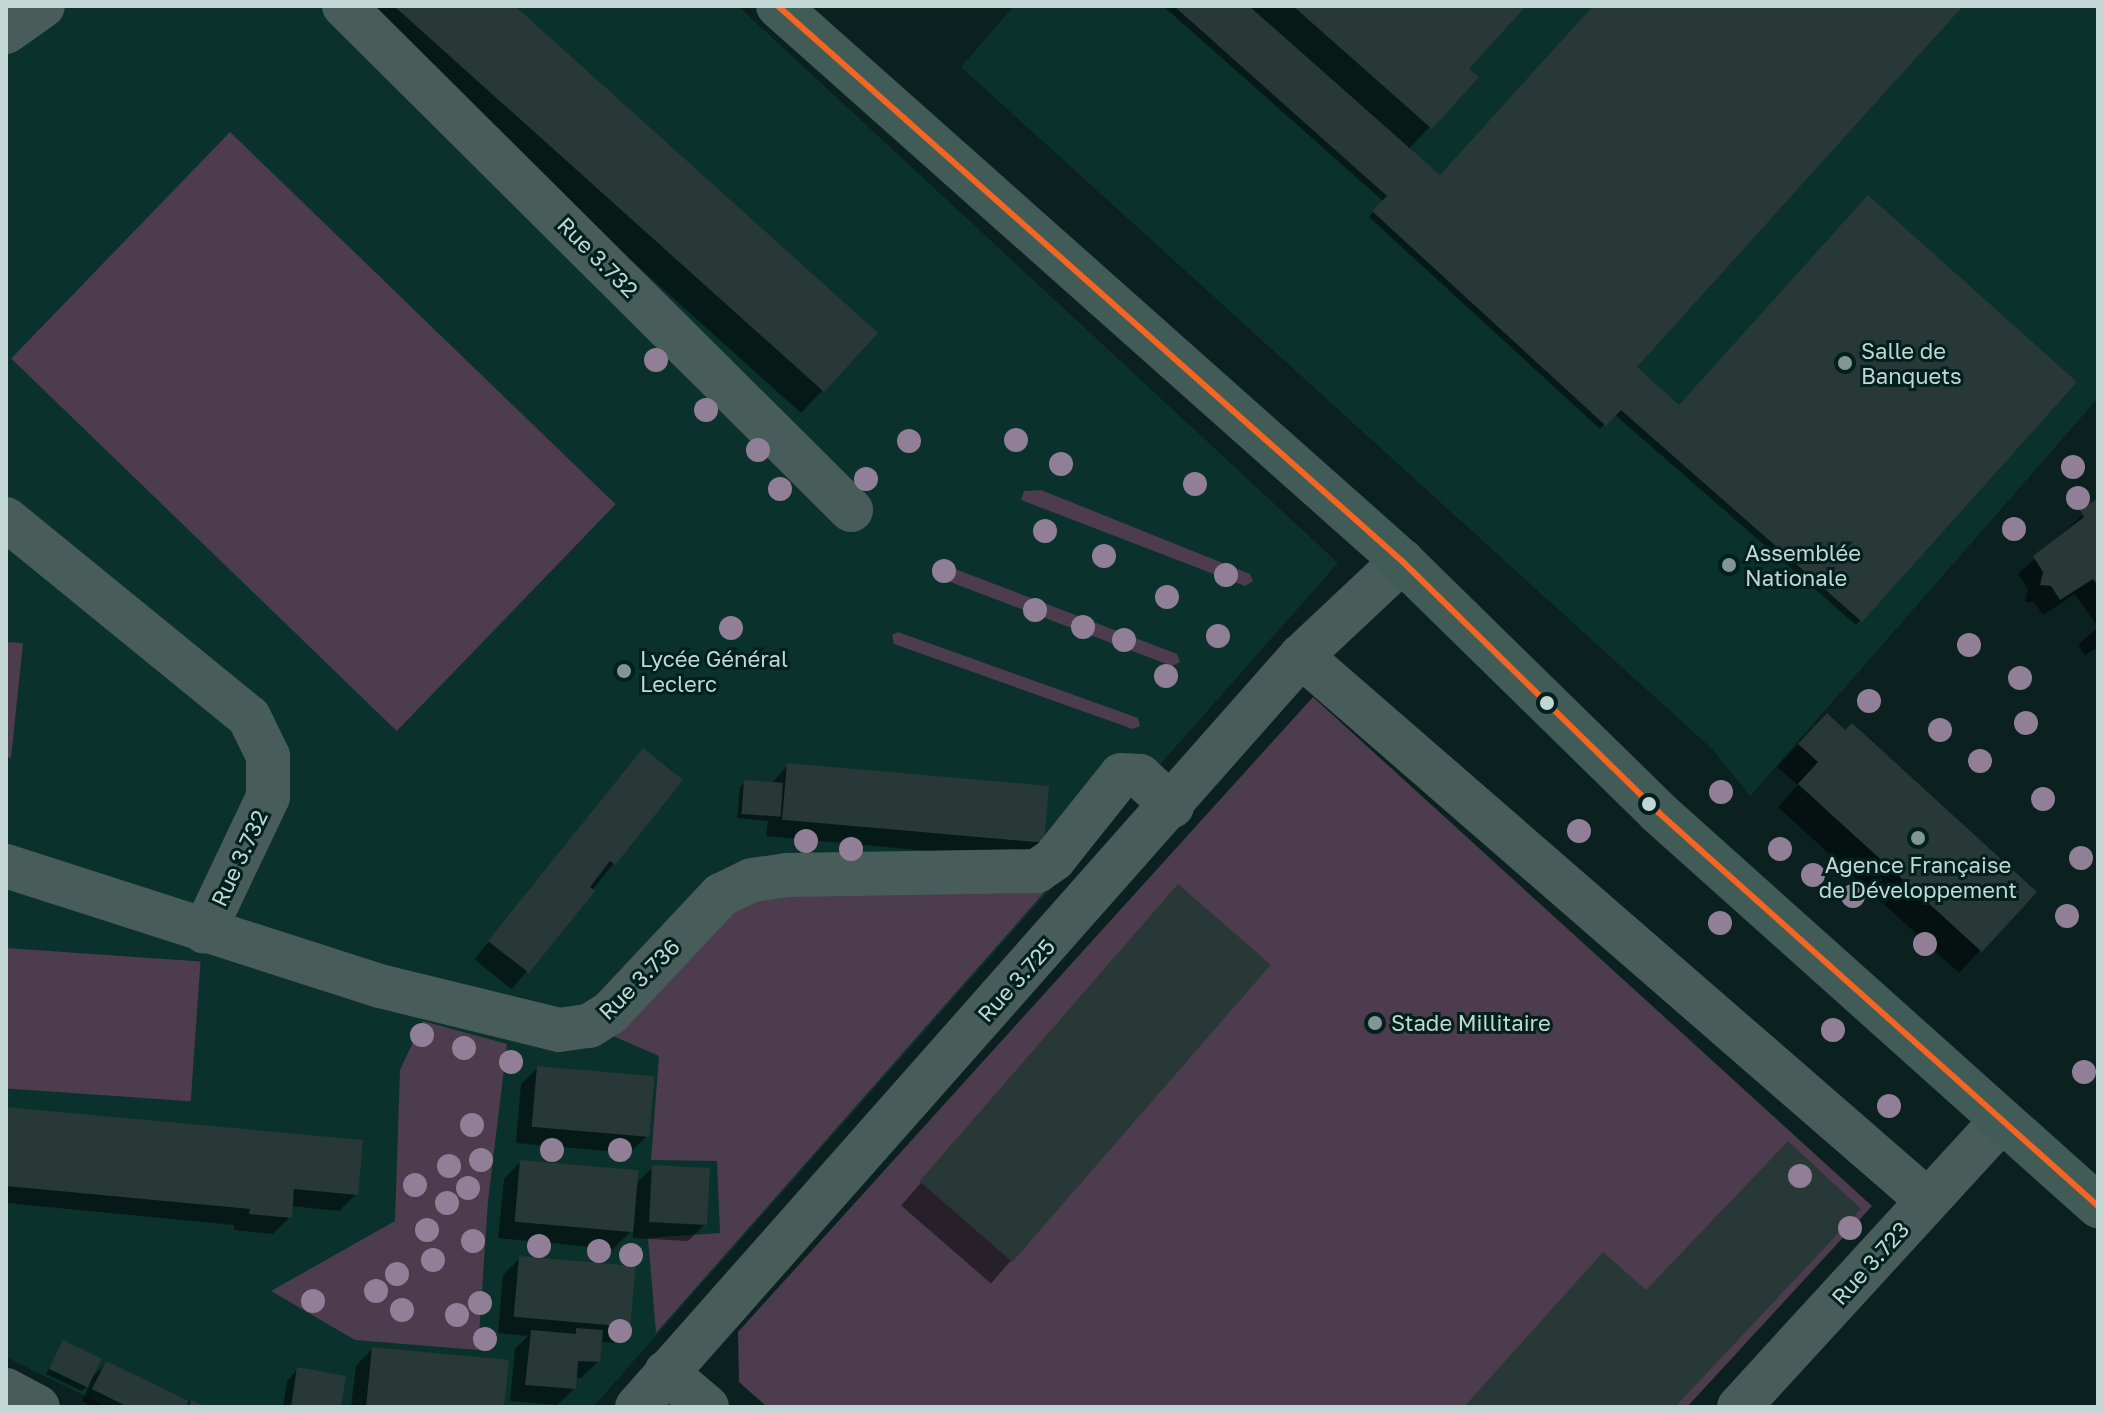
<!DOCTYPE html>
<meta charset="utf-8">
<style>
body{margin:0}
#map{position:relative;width:2104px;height:1413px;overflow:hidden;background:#0b211f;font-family:"Golos Text",sans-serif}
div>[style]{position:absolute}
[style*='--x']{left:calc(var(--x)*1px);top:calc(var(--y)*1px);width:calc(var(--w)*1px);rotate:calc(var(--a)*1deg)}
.built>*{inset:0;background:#0b312c}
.green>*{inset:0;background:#4c3c4d;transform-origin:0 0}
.shadow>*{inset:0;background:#0007;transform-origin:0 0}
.building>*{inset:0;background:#273836;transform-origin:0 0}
.minor>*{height:44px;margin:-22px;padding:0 22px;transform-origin:22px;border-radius:22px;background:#485c59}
.major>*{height:44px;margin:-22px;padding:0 22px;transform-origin:22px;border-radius:22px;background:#415b57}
.bus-1>*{height:6px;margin:-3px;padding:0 3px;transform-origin:3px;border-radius:3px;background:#f26522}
.trees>*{width:24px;height:24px;margin:-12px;border-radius:50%;background:#907f97}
.dots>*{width:22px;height:22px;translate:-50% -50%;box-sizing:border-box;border:4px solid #02201d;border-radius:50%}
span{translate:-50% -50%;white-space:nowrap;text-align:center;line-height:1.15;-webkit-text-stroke:6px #02201d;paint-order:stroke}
.street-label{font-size:22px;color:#c2d7d3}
.poi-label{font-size:22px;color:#c2d7d3}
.left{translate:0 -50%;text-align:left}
.frame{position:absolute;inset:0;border:8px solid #c2d7d3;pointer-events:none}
</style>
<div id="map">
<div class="built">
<i style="clip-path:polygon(6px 6px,738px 6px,1338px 563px,593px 1407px,107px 1407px,6px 1357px)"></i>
<i style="clip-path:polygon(1014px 6px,2098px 6px,2098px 398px,1750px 796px,1711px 748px,961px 67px)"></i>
</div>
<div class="green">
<i style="left:230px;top:132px;width:536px;height:315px;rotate:44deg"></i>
<i style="clip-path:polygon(1041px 490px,1250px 574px,1253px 581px,1245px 586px,1021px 500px,1024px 491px)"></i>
<i style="clip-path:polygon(955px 569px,1177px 654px,1180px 662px,1172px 666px,950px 582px)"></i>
<i style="clip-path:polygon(898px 632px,1138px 718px,1140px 726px,1133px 729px,894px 644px,892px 635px)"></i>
<i style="clip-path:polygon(6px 642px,23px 643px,11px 758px,6px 757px)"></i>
<i style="clip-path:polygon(1313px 697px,1872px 1206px,1687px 1407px,767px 1407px,739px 1382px,738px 1332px)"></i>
<i style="clip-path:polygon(1056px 879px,656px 1333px,648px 1238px,720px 1233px,717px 1161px,651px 1160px,659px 1056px,604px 1032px,681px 939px,766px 889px)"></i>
<i style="left:6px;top:948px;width:195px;height:140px;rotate:4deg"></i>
<i style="clip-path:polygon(423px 1021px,507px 1044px,488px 1201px,478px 1350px,355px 1340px,271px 1291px,395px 1221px,400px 1070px)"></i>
</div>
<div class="shadow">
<i style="clip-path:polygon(348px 6px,512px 6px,876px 333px,801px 413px)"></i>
<i style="clip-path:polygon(1163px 6px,1523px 6px,1466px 69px,1476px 77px,1408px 150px,1440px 178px,1594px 6px,1960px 6px,1634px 367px,1679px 407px,2075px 382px,1856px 625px,1614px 414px,1600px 429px,1369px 217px,1383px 201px)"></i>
<i style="clip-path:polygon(2098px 501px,2098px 647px,2085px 655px,2078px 645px,2098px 627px,2075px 594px,2043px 615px,2034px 602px,2025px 602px,2028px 589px,2018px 574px)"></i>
<i style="clip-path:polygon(1805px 737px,2034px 892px,1959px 973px,1778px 807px,1798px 785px,1777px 767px)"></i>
<i style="left:643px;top:751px;width:48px;height:268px;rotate:39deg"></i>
<i style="clip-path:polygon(788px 765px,1043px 843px,1026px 860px,766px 836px,768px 821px,737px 818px,740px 787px,745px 782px,771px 784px)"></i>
<i style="left:1178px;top:887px;width:119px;height:422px;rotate:41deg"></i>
<i style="clip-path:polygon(538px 1068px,646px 1137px,629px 1153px,516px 1143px,521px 1084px)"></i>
<i style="clip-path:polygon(6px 1109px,356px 1194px,339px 1211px,291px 1206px,290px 1217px,273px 1234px,234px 1230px,234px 1225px,6px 1203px)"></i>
<i style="clip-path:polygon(520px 1162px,634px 1185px,653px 1167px,705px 1224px,688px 1241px,633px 1238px,633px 1229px,613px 1249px,498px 1238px,504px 1179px)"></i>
<i style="clip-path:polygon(520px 1258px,630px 1326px,613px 1343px,600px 1342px,598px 1362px,581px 1378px,575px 1378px,574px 1389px,557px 1405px,510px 1401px,515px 1349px,528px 1336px,498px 1333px,503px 1275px)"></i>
<i style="clip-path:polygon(63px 1343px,92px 1377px,106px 1363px,202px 1407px,94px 1407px,82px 1401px,90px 1384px,82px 1391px,46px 1374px)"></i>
<i style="clip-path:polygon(372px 1349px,500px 1407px,351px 1407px,356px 1366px)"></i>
<i style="clip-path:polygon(298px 1369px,339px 1407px,283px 1407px,287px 1381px)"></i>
</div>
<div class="building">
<i style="clip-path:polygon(394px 6px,515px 6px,878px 333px,824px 392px)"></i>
<i style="clip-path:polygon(1174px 6px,1249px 6px,1440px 175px,1593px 6px,1963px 6px,1637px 367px,1679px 405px,1868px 195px,2077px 382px,1862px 622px,1621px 410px,1606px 426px,1372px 211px,1387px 196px)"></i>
<i style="clip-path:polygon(1293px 6px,1526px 6px,1469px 69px,1479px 77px,1432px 129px)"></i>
<i style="clip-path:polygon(2098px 498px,2098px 586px,2093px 579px,2060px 600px,2051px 586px,2040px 585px,2043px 572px,2033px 556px,2084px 517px,2080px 510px)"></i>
<i style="clip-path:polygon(1827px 713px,1845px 730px,1852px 723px,2037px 892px,1982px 952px,1798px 784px,1818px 762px,1798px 744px)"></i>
<i style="clip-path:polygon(643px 748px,683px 780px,615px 865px,610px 861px,590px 887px,595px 891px,529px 973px,488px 941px)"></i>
<i style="left:787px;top:763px;width:263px;height:57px;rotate:5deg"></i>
<i style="left:744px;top:780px;width:39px;height:34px;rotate:4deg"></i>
<i style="left:1178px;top:884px;width:123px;height:394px;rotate:41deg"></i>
<i style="left:537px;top:1066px;width:118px;height:61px;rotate:5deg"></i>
<i style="clip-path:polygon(6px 1107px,363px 1140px,358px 1195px,294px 1189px,292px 1218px,249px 1214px,250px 1209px,6px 1186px)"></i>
<i style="clip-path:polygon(1788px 1141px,1861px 1209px,1675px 1407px,1464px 1407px,1603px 1252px,1646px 1290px)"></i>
<i style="left:520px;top:1160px;width:119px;height:62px;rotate:5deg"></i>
<i style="left:652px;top:1165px;width:58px;height:57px;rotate:3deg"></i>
<i style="left:519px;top:1256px;width:117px;height:61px;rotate:5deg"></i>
<i style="clip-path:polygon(576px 1328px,603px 1330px,600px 1362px,578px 1361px,576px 1389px,525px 1385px,531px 1330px,576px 1334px)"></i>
<i style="left:63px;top:1340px;width:43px;height:32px;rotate:26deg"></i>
<i style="clip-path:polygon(372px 1347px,509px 1360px,504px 1407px,366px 1407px)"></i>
<i style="clip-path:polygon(106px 1361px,189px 1401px,186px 1407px,128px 1407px,92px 1389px)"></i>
<i style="clip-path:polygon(297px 1367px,346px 1376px,341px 1407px,291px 1407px)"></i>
<i style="clip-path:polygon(191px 1400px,207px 1407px,188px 1407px)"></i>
</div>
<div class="minor">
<i style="--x:344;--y:6;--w:715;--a:44.83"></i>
<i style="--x:6;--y:32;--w:45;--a:-35.1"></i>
<i style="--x:6;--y:519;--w:313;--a:39.2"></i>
<i style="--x:249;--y:717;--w:43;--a:64"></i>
<i style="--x:268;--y:756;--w:41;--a:90"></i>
<i style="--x:268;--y:797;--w:149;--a:115.4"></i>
<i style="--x:1301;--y:656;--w:829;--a:40.99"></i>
<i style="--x:6;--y:866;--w:393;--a:17.8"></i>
<i style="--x:380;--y:986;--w:184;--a:13.8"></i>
<i style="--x:559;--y:1030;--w:30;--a:-8"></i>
<i style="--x:589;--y:1026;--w:25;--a:-32"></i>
<i style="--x:610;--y:1013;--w:162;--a:-46.8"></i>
<i style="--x:721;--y:895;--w:34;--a:-26"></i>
<i style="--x:752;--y:880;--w:35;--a:-8"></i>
<i style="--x:787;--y:875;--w:250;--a:-0.9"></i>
<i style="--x:1037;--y:871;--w:21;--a:-35"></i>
<i style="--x:1054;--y:859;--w:107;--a:-51.4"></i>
<i style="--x:1121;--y:775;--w:19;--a:3"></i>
<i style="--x:1140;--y:776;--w:44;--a:43.2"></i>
<i style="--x:666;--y:1372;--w:54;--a:40.5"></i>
<i style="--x:6;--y:1390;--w:36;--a:28"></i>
<i style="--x:637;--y:1407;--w:1002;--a:-48.52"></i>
<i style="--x:1301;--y:656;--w:139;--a:-43.2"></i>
<i style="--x:1739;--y:1407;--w:389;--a:-47.5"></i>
</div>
<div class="major">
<i style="--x:778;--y:6;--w:835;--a:41.65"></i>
<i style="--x:1402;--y:561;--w:359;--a:44.4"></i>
<i style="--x:1658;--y:812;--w:591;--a:41.84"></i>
</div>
<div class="bus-1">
<i style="--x:778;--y:6;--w:835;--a:41.65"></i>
<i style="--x:1402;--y:561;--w:359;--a:44.4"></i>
<i style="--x:1658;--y:812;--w:591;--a:41.84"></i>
</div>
<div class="trees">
<i style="left:656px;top:360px"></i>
<i style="left:706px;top:410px"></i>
<i style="left:1016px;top:440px"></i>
<i style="left:909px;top:441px"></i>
<i style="left:758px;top:450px"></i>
<i style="left:1061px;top:464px"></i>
<i style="left:2073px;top:467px"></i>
<i style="left:866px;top:479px"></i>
<i style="left:1195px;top:484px"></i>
<i style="left:780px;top:489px"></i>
<i style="left:2078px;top:498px"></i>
<i style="left:2014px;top:529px"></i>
<i style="left:1045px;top:531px"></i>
<i style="left:1104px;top:556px"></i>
<i style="left:944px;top:571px"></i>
<i style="left:1226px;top:575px"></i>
<i style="left:1167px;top:597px"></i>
<i style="left:1035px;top:610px"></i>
<i style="left:1083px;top:627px"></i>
<i style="left:731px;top:628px"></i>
<i style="left:1218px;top:636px"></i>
<i style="left:1124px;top:640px"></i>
<i style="left:1969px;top:645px"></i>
<i style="left:1166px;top:676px"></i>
<i style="left:2020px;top:678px"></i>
<i style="left:1869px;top:701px"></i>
<i style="left:2026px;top:723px"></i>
<i style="left:1940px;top:730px"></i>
<i style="left:1980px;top:761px"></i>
<i style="left:1721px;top:792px"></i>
<i style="left:2043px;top:799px"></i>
<i style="left:1579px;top:831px"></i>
<i style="left:806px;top:841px"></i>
<i style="left:851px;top:849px"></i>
<i style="left:1780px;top:849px"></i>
<i style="left:2081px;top:858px"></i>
<i style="left:1813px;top:875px"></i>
<i style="left:1853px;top:896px"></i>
<i style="left:2067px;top:916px"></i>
<i style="left:1720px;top:923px"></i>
<i style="left:1925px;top:944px"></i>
<i style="left:1833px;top:1030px"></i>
<i style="left:422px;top:1035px"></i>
<i style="left:464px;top:1048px"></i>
<i style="left:511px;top:1062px"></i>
<i style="left:2084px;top:1072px"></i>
<i style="left:1889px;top:1106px"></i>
<i style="left:472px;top:1125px"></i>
<i style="left:552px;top:1150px"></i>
<i style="left:620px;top:1150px"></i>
<i style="left:481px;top:1160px"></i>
<i style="left:449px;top:1166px"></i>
<i style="left:1800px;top:1176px"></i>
<i style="left:415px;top:1185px"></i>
<i style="left:468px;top:1188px"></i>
<i style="left:447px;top:1203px"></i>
<i style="left:1850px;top:1228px"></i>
<i style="left:427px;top:1230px"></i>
<i style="left:473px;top:1241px"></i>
<i style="left:539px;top:1246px"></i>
<i style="left:599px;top:1251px"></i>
<i style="left:631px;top:1255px"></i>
<i style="left:433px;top:1260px"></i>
<i style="left:397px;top:1274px"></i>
<i style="left:376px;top:1291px"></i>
<i style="left:313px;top:1301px"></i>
<i style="left:480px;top:1303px"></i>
<i style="left:402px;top:1310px"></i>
<i style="left:457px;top:1315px"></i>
<i style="left:620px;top:1331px"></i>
<i style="left:485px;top:1339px"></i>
</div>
<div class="dots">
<i style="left:1845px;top:363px;background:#829794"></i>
<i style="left:1729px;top:565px;background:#829794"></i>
<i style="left:624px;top:671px;background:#829794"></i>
<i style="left:1547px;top:703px;background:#c2d7d3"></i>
<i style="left:1649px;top:804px;background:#c2d7d3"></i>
<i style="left:1918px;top:838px;background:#829794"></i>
<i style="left:1375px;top:1023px;background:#829794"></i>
</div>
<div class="street-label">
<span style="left:598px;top:257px;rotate:45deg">Rue 3.732</span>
<span style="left:239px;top:858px;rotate:-65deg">Rue 3.732</span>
<span style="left:639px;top:979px;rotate:-45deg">Rue 3.736</span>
<span style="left:1016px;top:980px;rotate:-48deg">Rue 3.725</span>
<span style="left:1870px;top:1263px;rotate:-48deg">Rue 3.723</span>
</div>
<div class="poi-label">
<span class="left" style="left:1861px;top:363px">Salle de<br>Banquets</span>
<span class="left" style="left:1745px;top:565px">Assemblée<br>Nationale</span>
<span class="left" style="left:640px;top:671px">Lycée Général<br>Leclerc</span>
<span style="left:1918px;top:877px">Agence Française<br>de Développement</span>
<span class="left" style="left:1391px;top:1023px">Stade Millitaire</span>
</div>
<div class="frame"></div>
</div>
